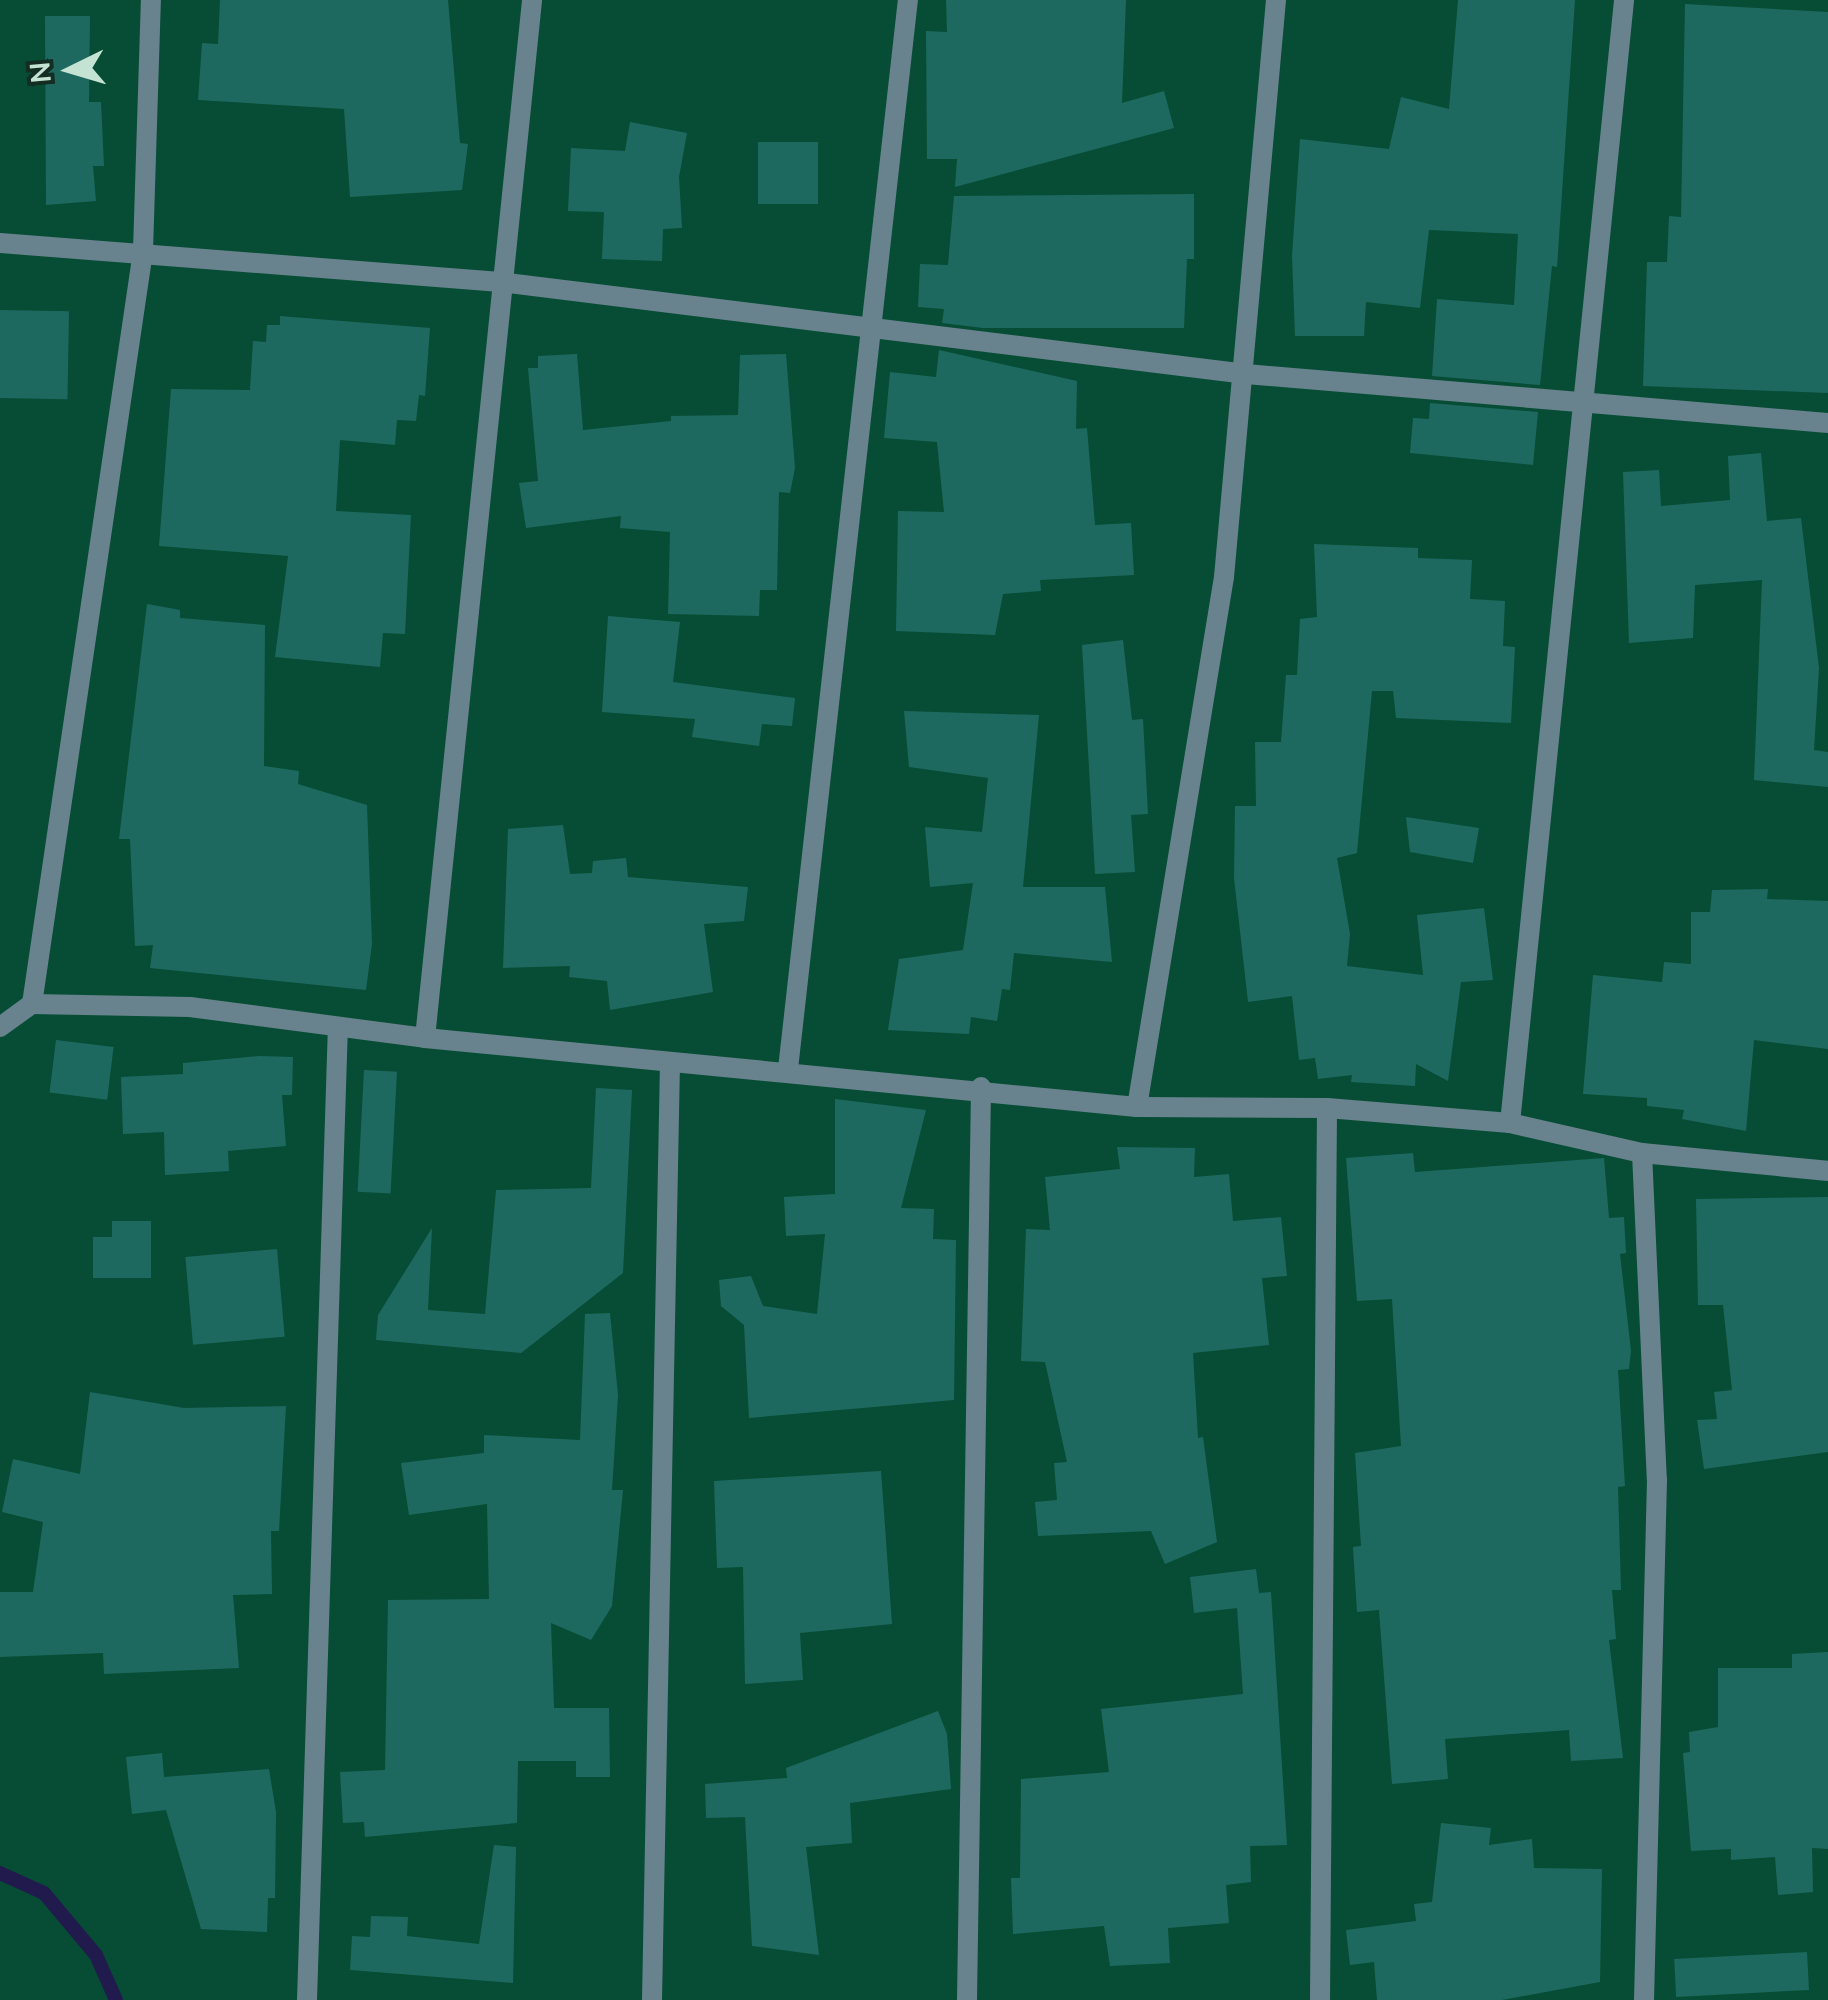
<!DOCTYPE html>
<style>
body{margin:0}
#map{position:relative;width:1828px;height:2000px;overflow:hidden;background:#074d35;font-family:Mulish,sans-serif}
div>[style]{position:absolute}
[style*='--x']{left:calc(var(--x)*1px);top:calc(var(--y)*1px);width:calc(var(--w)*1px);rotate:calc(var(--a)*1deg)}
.stream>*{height:14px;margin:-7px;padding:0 7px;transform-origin:7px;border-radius:7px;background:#201a4d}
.building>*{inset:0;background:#1e695f;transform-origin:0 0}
.minor>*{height:20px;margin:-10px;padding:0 10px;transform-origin:10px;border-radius:10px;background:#69838e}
span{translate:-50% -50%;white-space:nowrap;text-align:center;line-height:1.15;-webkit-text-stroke:10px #142d22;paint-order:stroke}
.north{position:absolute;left:20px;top:20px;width:100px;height:100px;-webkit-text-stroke:8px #142d22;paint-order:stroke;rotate:265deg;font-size:28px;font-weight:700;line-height:40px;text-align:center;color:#c4e3d3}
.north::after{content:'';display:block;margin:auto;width:35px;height:45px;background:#c4e3d3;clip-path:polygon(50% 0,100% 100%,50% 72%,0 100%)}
</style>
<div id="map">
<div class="stream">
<i style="--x:0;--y:1873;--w:48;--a:24.4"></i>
<i style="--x:44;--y:1893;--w:81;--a:50"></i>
<i style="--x:96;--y:1955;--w:49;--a:66"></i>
</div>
<div class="building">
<i style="clip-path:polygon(220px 0,448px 0,460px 143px,468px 144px,462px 190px,350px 197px,344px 109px,198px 100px,202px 43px,218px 44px)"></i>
<i style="clip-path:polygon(946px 0,1126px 0,1122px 103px,1164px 91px,1174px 128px,955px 187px,957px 159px,927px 159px,926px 31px,947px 32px)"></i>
<i style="clip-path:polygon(1458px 0,1575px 0,1557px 267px,1552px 266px,1540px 385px,1432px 376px,1437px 299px,1514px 305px,1518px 234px,1429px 230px,1420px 308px,1366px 302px,1364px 336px,1295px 336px,1292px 256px,1300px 139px,1389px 149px,1401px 97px,1449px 109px)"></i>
<i style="clip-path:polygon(1685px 4px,1828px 12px,1828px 393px,1643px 386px,1647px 262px,1667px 262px,1669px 216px,1681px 217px)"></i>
<i style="clip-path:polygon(45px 16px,90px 16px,89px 102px,101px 102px,104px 166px,93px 166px,96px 201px,46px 205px)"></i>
<i style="clip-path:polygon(630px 122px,687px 133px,679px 177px,682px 228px,663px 229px,662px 261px,602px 259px,604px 212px,568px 211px,571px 148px,625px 151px)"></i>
<i style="left:758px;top:142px;width:60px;height:62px"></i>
<i style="clip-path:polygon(1194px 194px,1194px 259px,1187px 259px,1184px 328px,983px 328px,942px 323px,944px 309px,918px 307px,920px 264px,948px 265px,954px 196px)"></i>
<i style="left:0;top:310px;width:69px;height:88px;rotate:1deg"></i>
<i style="clip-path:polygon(280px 316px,430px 328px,425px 396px,419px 395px,416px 421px,397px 420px,395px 445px,340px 440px,336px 511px,411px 515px,405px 634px,383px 633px,380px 667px,275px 657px,288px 556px,159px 546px,171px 389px,250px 390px,253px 341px,266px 342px,267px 325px,280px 325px)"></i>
<i style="clip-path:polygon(939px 350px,1077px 381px,1076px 429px,1087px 428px,1095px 525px,1131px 523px,1134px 575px,1040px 580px,1041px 591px,1003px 594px,995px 635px,896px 631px,898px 511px,944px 512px,937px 442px,884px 438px,890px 372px,936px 377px)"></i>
<i style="clip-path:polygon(577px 354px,583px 430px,671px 421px,671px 416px,738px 415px,740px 355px,786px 354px,795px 468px,790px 493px,779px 492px,777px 590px,760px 590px,759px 616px,668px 614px,670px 532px,620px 528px,621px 516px,526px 528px,519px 483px,538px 481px,528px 368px,538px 368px,538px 356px)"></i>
<i style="clip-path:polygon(1430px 403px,1538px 412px,1533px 465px,1410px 453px,1413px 418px,1429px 419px)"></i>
<i style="clip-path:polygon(1761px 453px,1767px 521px,1801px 518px,1819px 668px,1814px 750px,1828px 752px,1828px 787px,1754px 780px,1762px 580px,1695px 585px,1693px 638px,1629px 643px,1623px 472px,1659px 470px,1661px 506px,1730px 500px,1728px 456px)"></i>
<i style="clip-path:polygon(1314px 544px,1418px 548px,1418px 558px,1472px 560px,1470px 599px,1505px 601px,1503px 646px,1515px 647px,1511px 723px,1396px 718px,1393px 691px,1372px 691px,1357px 853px,1337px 858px,1350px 934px,1347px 966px,1423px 975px,1417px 915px,1484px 908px,1493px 980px,1461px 982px,1448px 1081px,1416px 1064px,1415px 1086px,1351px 1082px,1352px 1075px,1318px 1079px,1315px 1058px,1299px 1060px,1292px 996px,1248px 1002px,1234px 878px,1235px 806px,1256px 806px,1255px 742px,1281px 742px,1286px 675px,1297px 675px,1300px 619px,1317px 617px)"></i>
<i style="clip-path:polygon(147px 604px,180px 610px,180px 618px,265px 625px,264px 766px,299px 771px,298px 784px,367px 805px,372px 944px,366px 990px,150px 968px,153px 945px,135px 946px,130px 839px,119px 839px)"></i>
<i style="clip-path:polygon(608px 616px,680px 622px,673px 682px,795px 698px,792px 726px,762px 724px,759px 746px,692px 737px,695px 719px,602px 712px)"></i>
<i style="clip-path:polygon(1123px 640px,1132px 720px,1143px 719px,1148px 814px,1131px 815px,1135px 872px,1095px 874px,1082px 645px)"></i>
<i style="clip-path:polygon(904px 711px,1039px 715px,1023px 887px,1105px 887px,1112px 962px,1014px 953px,1010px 990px,1002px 989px,997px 1021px,971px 1017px,969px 1034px,888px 1030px,899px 959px,963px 950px,973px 883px,930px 887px,925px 827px,982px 832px,988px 778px,909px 767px)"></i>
<i style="clip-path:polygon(1406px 817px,1479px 828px,1473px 863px,1410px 852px)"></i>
<i style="clip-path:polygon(563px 825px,570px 874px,592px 873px,593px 861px,626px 858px,628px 877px,748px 887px,744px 921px,704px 924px,713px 992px,610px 1010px,607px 981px,569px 977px,570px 966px,503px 968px,508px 829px)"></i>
<i style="clip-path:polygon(1768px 889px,1767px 899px,1828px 901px,1828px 1049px,1754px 1040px,1746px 1131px,1682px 1119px,1684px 1110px,1647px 1106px,1647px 1098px,1583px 1094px,1593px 975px,1662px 982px,1664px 962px,1691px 964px,1691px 912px,1710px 912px,1712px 890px)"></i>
<i style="left:56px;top:1040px;width:58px;height:53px;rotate:7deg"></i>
<i style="clip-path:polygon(259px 1056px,293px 1057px,292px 1095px,282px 1095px,286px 1146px,228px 1151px,229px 1171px,165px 1175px,164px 1132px,123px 1134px,121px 1077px,183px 1074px,183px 1063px)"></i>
<i style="left:364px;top:1070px;width:33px;height:122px;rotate:3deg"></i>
<i style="clip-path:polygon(596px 1088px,632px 1090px,623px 1273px,521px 1353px,376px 1340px,378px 1315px,432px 1228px,428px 1310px,485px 1314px,496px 1190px,591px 1188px)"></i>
<i style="clip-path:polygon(835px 1099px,926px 1110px,901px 1208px,934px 1209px,933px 1239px,956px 1240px,954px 1400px,749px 1418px,744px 1325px,721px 1306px,719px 1280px,751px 1276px,763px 1306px,817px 1314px,825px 1234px,786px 1236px,784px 1197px,835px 1194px)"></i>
<i style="clip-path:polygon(1117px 1147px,1195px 1148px,1194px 1177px,1229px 1174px,1233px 1221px,1281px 1217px,1287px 1276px,1262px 1278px,1269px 1345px,1193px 1353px,1198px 1438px,1203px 1437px,1217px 1542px,1165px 1564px,1151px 1531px,1038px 1536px,1035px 1502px,1057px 1500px,1054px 1463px,1067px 1462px,1045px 1362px,1021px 1361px,1026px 1229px,1050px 1230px,1045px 1177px,1120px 1169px)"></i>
<i style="clip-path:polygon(1413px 1153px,1415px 1172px,1604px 1158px,1609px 1218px,1624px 1217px,1626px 1253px,1620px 1254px,1631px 1351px,1629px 1369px,1618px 1370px,1625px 1486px,1618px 1487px,1621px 1590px,1612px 1590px,1616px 1639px,1609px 1640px,1623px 1758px,1571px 1761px,1569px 1730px,1445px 1739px,1448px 1779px,1392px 1784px,1379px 1610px,1357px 1612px,1353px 1547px,1361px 1546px,1355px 1453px,1401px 1446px,1392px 1299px,1357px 1301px,1346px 1158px)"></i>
<i style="clip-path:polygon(1828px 1197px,1828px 1452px,1704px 1469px,1697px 1420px,1717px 1419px,1714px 1392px,1732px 1390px,1723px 1305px,1698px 1305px,1696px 1199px)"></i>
<i style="clip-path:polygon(112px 1221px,151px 1221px,151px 1278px,93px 1278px,93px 1237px,112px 1237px)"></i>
<i style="left:277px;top:1249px;width:88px;height:92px;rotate:85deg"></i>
<i style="clip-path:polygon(610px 1313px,618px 1395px,612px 1490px,623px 1490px,612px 1606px,591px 1640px,551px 1623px,554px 1708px,609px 1708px,610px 1777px,576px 1777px,576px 1761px,518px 1761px,517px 1823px,365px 1837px,364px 1822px,343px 1823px,340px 1772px,385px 1770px,388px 1600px,489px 1599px,487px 1504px,409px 1515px,401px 1463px,484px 1453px,484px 1435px,580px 1440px,585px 1314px)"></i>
<i style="clip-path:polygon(90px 1392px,184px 1408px,286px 1406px,279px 1531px,271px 1531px,272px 1594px,233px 1595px,239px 1668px,104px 1674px,103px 1653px,0 1657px,0 1592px,33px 1592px,43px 1522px,2px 1512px,13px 1459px,80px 1474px)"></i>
<i style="clip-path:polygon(881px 1471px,892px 1624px,800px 1633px,803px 1680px,745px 1684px,743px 1567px,717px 1568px,714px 1481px)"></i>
<i style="clip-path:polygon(1256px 1569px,1259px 1593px,1271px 1592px,1287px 1845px,1250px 1846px,1251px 1882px,1226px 1885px,1229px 1923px,1168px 1928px,1170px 1963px,1110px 1966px,1104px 1926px,1013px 1934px,1011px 1878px,1020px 1878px,1021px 1779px,1109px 1772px,1101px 1709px,1243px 1694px,1237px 1608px,1194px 1613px,1190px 1577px)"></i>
<i style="clip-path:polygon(1828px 1652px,1828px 1849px,1812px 1848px,1813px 1892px,1778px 1895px,1775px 1857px,1731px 1860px,1731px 1849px,1691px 1851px,1683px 1753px,1690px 1752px,1689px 1732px,1718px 1727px,1718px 1668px,1792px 1668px,1792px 1654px)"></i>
<i style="clip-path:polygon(938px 1711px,947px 1734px,951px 1789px,850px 1803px,852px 1843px,806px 1847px,819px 1955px,752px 1946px,745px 1817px,706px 1818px,705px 1784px,787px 1778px,786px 1768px)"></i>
<i style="clip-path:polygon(162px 1753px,164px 1777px,269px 1769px,276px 1812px,275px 1898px,268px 1898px,267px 1932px,201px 1929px,166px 1810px,132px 1814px,126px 1757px)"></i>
<i style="clip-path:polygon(1441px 1823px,1491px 1828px,1489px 1845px,1532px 1839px,1534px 1868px,1602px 1869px,1600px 1982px,1502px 2000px,1377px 2000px,1374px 1962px,1350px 1965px,1346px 1930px,1416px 1921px,1414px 1904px,1432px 1902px)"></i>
<i style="clip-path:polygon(494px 1845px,516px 1847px,513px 1983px,350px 1970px,352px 1936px,370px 1937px,371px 1916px,408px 1917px,407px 1936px,479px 1944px)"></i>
<i style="left:1807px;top:1952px;width:38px;height:133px;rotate:87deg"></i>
</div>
<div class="minor">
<i style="--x:0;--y:243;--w:502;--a:4.46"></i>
<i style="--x:500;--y:282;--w:752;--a:7.03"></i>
<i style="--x:1246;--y:374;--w:584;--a:4.81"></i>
<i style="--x:32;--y:1004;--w:761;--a:-81.61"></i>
<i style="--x:143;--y:251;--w:251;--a:-88.2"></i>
<i style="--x:0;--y:1027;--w:39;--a:-36"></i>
<i style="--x:32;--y:1004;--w:158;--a:1.1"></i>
<i style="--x:190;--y:1007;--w:237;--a:7.5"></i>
<i style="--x:425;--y:1038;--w:715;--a:5.54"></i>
<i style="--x:1137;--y:1107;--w:190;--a:0.3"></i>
<i style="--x:1327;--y:1108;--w:184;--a:4.7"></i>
<i style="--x:1510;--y:1123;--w:135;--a:12.8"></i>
<i style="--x:1642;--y:1153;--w:187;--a:5.5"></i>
<i style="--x:425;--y:1038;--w:1044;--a:-84.11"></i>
<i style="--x:788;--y:1069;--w:1076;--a:-83.6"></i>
<i style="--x:1137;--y:1107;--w:537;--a:-80.68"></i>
<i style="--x:1224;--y:577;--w:579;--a:-84.85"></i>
<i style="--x:1510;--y:1123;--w:1129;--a:-84.2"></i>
<i style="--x:1642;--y:1153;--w:327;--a:87.4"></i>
<i style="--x:1657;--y:1480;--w:520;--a:91.43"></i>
<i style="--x:307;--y:2000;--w:973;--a:-88.18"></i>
<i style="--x:652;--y:2000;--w:937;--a:-88.9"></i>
<i style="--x:967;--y:2000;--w:913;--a:-89.12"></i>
<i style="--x:1320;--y:2000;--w:892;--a:-89.55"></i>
</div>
<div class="north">N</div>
</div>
